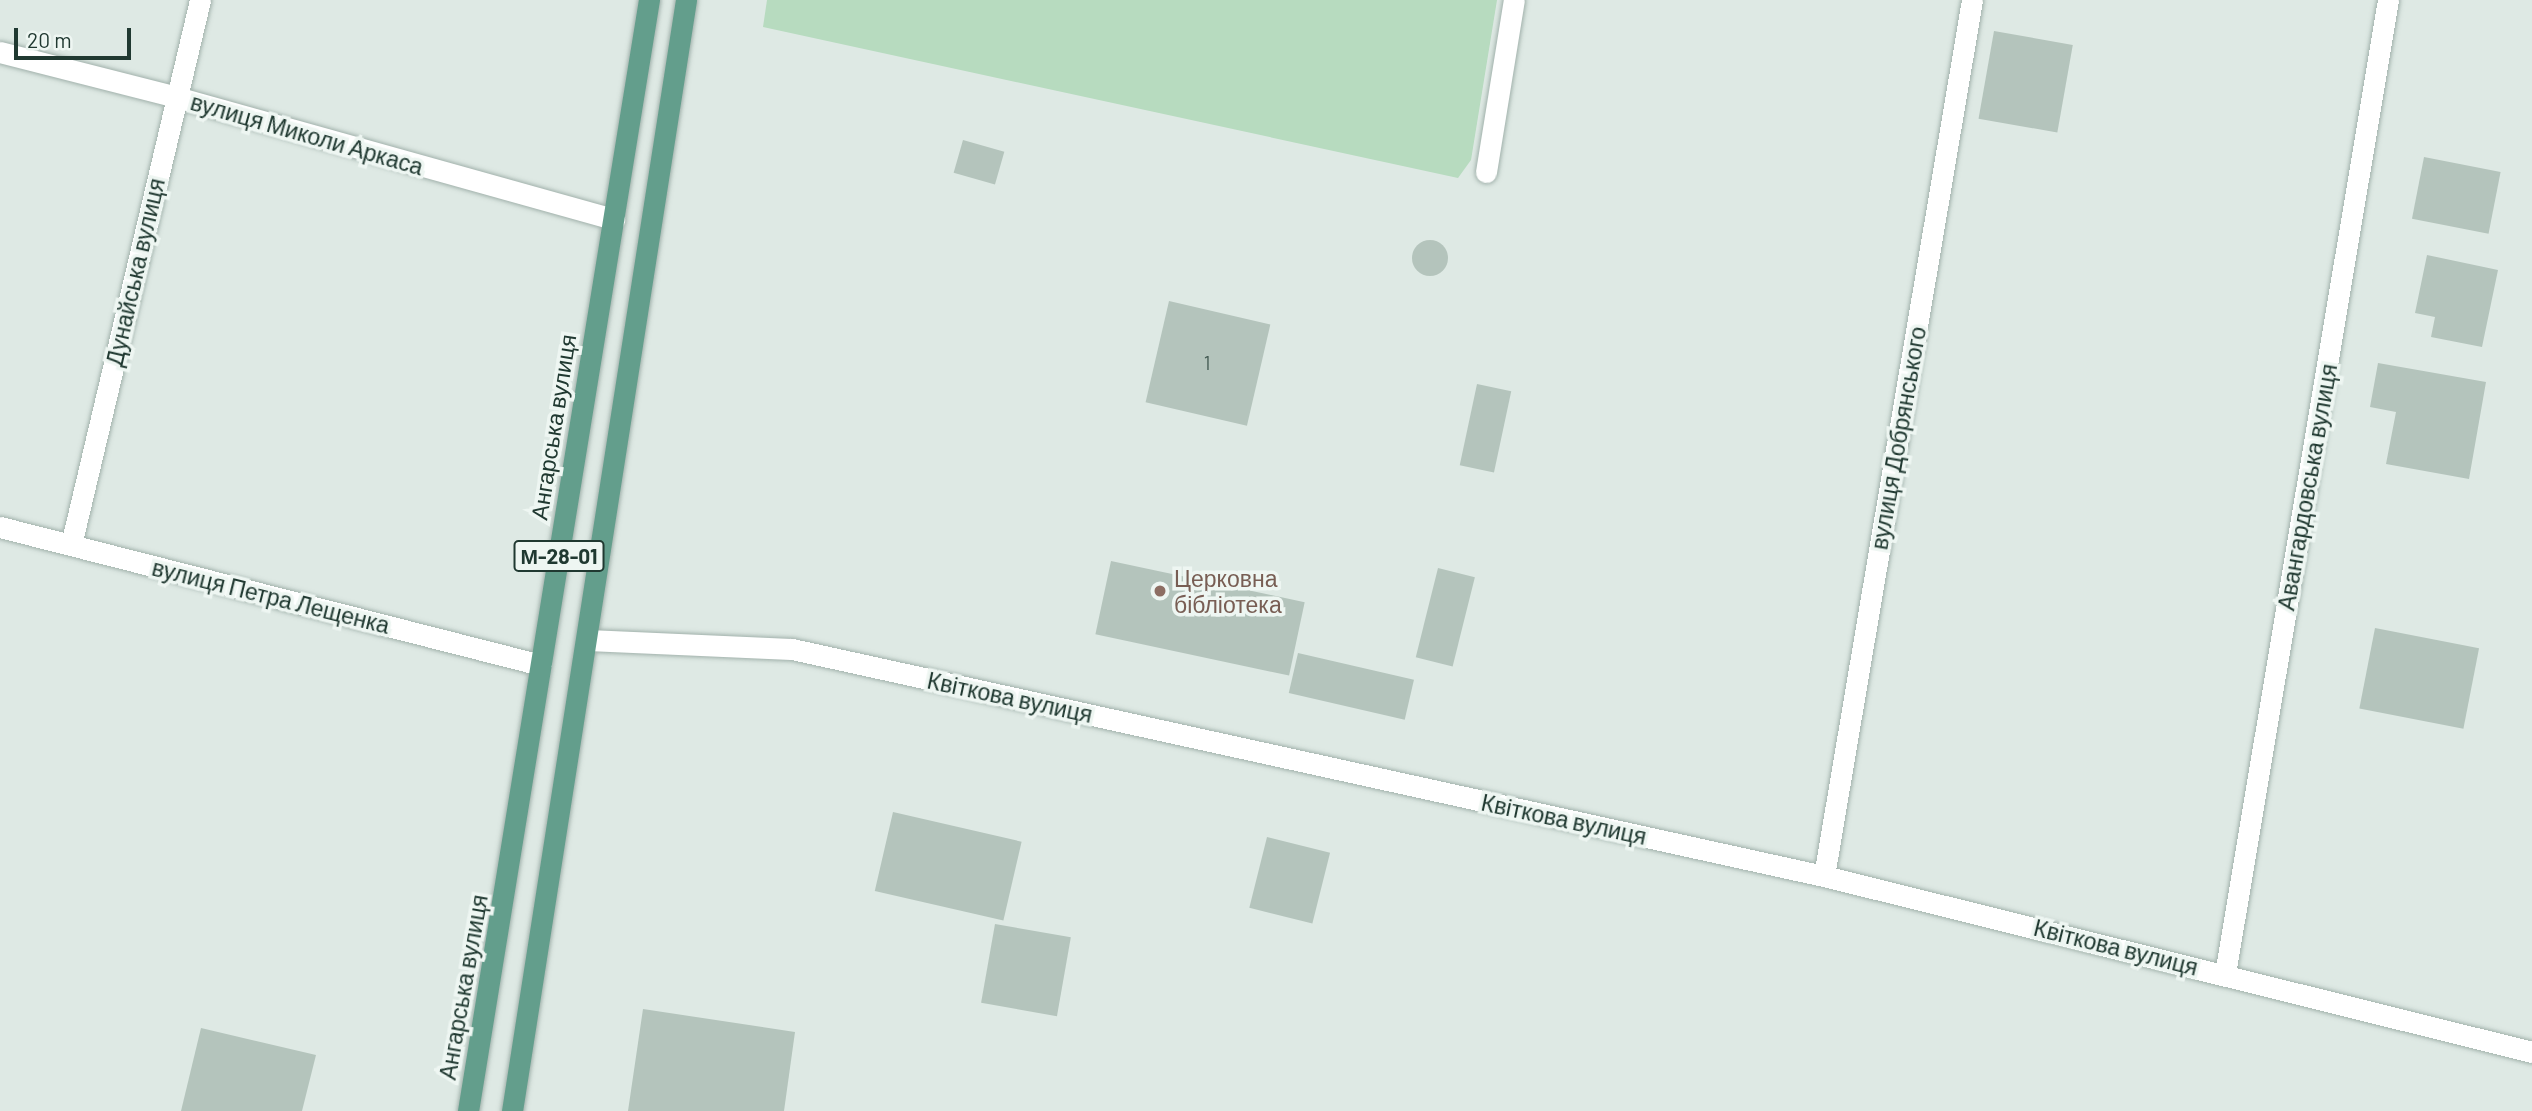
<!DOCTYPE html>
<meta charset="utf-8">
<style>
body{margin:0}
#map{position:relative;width:2532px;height:1111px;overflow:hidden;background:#dee9e4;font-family:Barlow,sans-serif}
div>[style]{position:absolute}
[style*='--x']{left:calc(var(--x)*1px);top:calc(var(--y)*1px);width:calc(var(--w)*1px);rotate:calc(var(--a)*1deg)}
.green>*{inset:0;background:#b7dbbf}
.building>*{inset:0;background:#b4c4bc;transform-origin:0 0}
.round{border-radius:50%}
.roads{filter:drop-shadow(0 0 2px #a1b1ab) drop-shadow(0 0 2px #a1b1ab)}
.minor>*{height:21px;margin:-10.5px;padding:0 10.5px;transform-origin:10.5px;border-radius:10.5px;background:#fff}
.primary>*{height:21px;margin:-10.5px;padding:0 10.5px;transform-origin:10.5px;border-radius:10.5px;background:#639e8c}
.dots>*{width:19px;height:19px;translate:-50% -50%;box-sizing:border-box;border:4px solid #eef6f2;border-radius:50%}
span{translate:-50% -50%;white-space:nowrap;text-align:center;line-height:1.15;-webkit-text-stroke:7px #eef6f2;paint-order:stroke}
.number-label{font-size:19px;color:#455c54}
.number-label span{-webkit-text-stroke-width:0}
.shield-label span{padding:2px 5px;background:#eef6f2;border:2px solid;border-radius:5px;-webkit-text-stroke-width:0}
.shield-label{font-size:21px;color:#203931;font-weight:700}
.street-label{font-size:23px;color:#203931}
.education-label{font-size:23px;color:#785e54}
.left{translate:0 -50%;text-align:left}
.scale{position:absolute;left:14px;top:28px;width:117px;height:32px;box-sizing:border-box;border:4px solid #203931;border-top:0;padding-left:9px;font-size:21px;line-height:24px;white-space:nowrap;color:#203931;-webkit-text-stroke:5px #eef6f2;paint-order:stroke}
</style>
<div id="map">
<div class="green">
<i style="clip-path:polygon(767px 0,1497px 0,1471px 160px,1458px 178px,763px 27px)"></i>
</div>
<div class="building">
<i style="left:1994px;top:31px;width:80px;height:89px;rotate:10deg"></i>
<i style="left:963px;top:140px;width:43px;height:34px;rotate:16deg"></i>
<i style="left:2424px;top:157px;width:78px;height:63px;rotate:11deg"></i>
<i class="round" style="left:1412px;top:240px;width:36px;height:36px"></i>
<i style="clip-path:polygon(2427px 255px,2498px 270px,2482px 347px,2431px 337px,2435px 317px,2415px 313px)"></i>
<i style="left:1169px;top:301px;width:104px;height:104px;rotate:13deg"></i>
<i style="clip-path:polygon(2378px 363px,2486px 382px,2469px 479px,2386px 464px,2396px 412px,2370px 407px)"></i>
<i style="left:1477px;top:384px;width:35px;height:83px;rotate:12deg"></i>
<i style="left:1111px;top:561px;width:198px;height:75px;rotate:12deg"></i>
<i style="left:1438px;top:568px;width:38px;height:92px;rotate:14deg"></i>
<i style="left:2375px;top:628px;width:106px;height:82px;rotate:11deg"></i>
<i style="left:1298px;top:653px;width:119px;height:41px;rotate:13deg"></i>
<i style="left:893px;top:812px;width:132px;height:81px;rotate:13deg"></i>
<i style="left:1267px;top:837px;width:65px;height:73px;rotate:14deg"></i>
<i style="left:995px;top:924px;width:77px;height:80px;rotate:10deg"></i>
<i style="clip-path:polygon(643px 1009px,795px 1032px,784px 1111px,628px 1111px)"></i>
<i style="clip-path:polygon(201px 1028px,316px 1055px,302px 1111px,181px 1111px)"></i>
</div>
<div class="roads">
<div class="minor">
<i style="--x:0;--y:52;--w:182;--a:14.3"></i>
<i style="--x:176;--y:97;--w:455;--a:15.6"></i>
<i style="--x:1486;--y:172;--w:174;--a:-80.8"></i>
<i style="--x:0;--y:527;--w:558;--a:14.31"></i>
<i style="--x:71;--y:545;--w:560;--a:-76.68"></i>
<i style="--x:587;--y:640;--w:205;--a:2.5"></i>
<i style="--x:792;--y:649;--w:1057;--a:12.41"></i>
<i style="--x:1824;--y:876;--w:730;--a:13.96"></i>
<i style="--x:1824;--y:876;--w:888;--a:-80.41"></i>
<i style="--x:2225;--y:974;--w:988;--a:-80.5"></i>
</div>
<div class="primary">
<i style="--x:468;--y:1111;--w:1126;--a:-80.75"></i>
<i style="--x:512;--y:1111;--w:1125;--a:-81.1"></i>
</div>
</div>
<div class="dots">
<i style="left:1160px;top:591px;background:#8d6e63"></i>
</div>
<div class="number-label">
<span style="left:1207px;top:363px">1</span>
</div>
<div class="shield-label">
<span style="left:559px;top:556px">М-28-01</span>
</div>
<div class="street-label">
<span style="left:307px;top:134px;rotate:16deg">вулиця Миколи Аркаса</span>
<span style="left:135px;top:272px;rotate:-77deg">Дунайська вулиця</span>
<span style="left:553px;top:427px;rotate:-81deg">Ангарська вулиця</span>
<span style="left:1898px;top:438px;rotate:-80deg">вулиця Добрянського</span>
<span style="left:2307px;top:487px;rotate:-80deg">Авангардовська вулиця</span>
<span style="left:271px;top:596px;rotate:14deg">вулиця Петра Лещенка</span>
<span style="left:1010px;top:697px;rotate:12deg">Квіткова вулиця</span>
<span style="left:1564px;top:819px;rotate:12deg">Квіткова вулиця</span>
<span style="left:2116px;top:947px;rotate:14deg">Квіткова вулиця</span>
<span style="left:463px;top:987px;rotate:-80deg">Ангарська вулиця</span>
</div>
<div class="education-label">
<span class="left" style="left:1174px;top:591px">Церковна<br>бібліотека</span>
</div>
<div class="scale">20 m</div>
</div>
